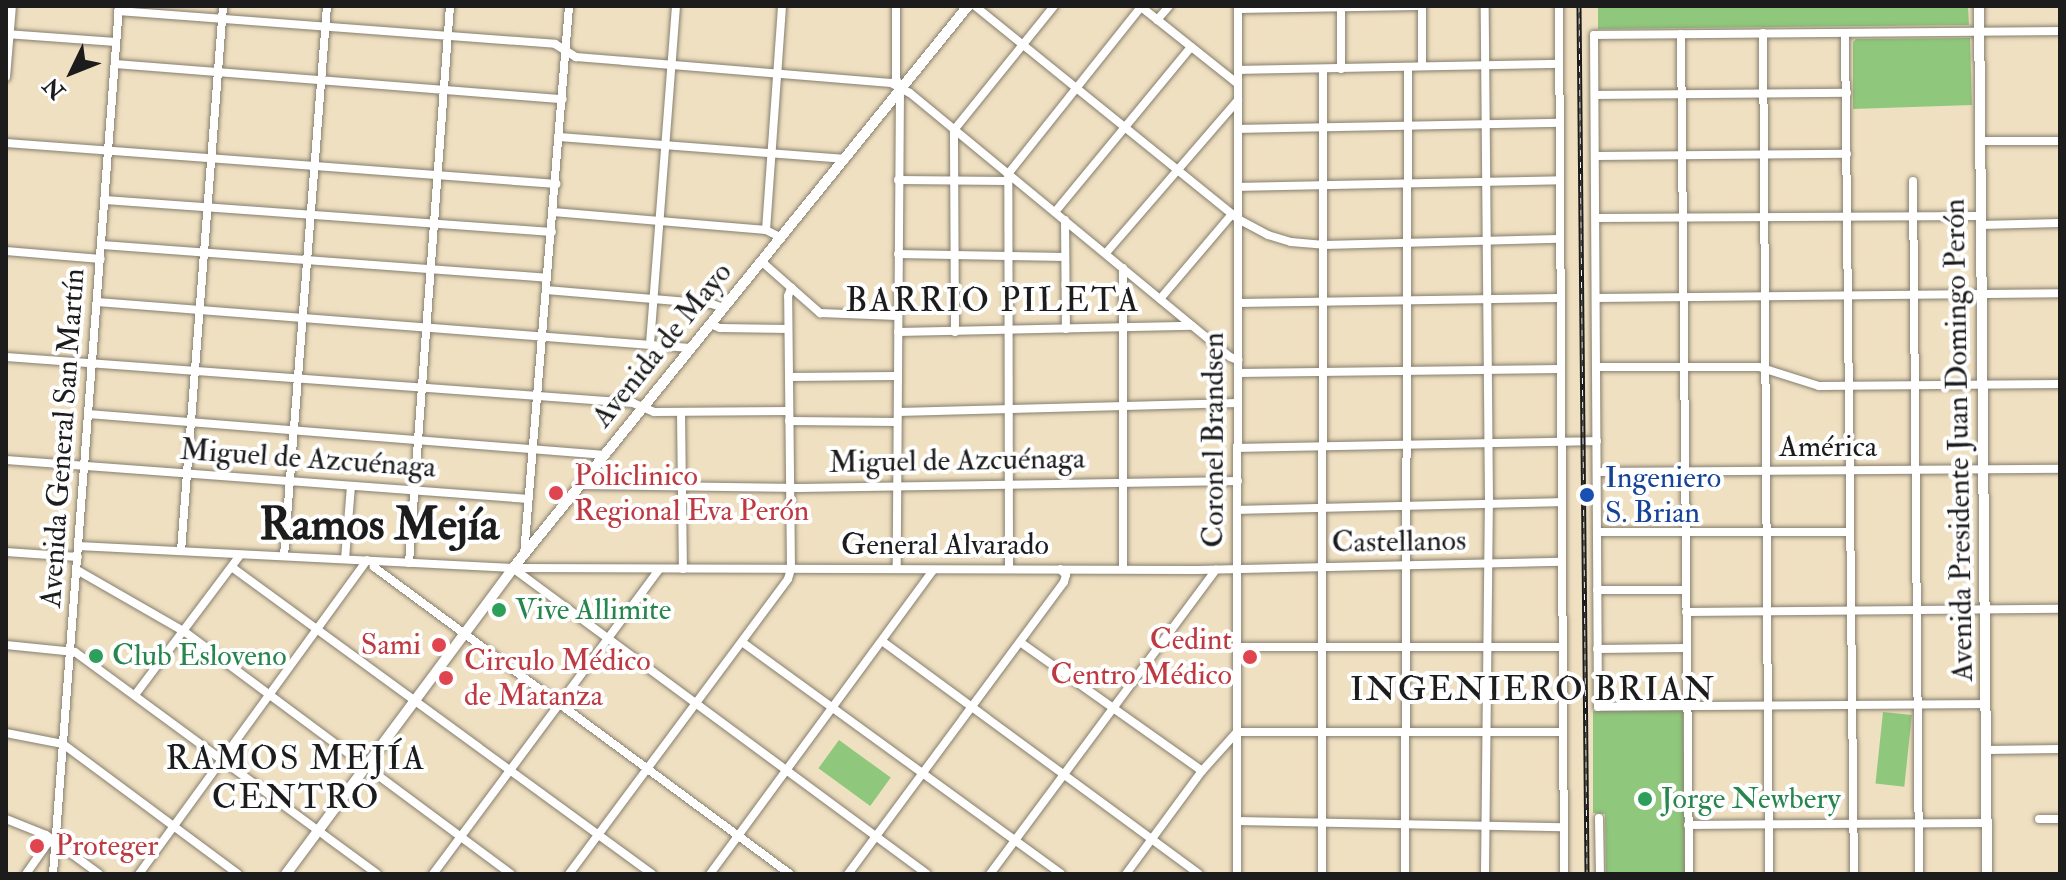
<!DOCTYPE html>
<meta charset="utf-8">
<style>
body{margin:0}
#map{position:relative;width:2066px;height:880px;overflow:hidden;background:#efe0c1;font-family:"IM FELL Double Pica",serif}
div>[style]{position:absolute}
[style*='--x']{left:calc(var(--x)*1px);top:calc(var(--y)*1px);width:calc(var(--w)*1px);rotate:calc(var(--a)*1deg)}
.green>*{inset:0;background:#8fc87c;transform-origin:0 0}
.roads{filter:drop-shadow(0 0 2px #867e6e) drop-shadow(0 0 2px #867e6e)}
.minor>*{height:8px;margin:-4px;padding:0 4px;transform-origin:4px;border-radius:4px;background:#fff}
.major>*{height:10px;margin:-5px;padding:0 5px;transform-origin:5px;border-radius:5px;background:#fff}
.rail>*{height:5px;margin-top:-2.5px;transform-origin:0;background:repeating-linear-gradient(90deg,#fff 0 6px,#1c1c1c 0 12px);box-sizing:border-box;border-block:2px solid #1c1c1c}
.dots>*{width:22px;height:22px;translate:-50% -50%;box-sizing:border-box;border:4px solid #fff;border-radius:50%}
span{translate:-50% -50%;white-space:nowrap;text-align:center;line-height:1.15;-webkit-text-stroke:8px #fff;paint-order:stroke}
.street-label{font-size:30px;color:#1c1c1c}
.health-label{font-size:30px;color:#be3a42}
.left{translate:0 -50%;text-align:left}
.right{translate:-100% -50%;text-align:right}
.transit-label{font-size:30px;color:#164399}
.leisure-label{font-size:30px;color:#27864d}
.quarter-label{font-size:34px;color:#1c1c1c;letter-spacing:2px}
.town-label{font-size:46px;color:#1c1c1c;font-weight:700}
.frame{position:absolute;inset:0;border:8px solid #1c1c1c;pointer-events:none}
.north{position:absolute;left:32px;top:32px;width:80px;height:80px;-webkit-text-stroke:6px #fff;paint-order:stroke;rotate:227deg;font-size:22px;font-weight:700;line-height:32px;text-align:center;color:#1c1c1c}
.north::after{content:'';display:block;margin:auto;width:28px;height:36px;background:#1c1c1c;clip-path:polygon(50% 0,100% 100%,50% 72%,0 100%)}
</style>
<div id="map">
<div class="green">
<i style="clip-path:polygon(1598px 6px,1968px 6px,1969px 25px,1598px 29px)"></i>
<i style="clip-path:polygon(1970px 38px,1972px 105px,1853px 109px,1853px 42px,1856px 39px)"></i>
<i style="clip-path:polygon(1683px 710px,1685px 874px,1606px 874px,1605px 814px,1593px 813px,1593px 711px)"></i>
<i style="left:1883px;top:712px;width:29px;height:72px;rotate:6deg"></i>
<i style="left:839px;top:740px;width:64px;height:35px;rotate:36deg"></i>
</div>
<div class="roads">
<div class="minor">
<i style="--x:896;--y:6;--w:72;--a:90"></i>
<i style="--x:896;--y:78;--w:12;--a:70"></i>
<i style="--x:900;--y:89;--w:480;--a:90.4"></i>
<i style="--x:975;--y:6;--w:338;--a:39"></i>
<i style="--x:1238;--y:219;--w:34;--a:28"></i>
<i style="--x:1268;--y:235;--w:24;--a:17"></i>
<i style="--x:1291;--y:242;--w:33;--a:5"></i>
<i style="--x:1324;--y:245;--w:234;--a:-1.5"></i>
<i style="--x:1140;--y:6;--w:125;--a:38.5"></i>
<i style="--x:1422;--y:6;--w:60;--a:90"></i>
<i style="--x:1559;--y:6;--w:868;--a:89.67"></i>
<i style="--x:1238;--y:9;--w:179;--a:-1"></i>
<i style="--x:118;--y:11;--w:438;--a:4.3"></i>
<i style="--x:555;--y:44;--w:25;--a:32"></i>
<i style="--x:576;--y:57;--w:316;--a:4.7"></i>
<i style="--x:891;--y:83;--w:21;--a:28"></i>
<i style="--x:910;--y:93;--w:415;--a:39.5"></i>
<i style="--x:1230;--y:357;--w:9;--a:21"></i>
<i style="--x:1157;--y:20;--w:18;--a:-49"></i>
<i style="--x:1763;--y:33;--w:841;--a:89.59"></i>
<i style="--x:1845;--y:33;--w:841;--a:89.39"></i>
<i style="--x:6;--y:34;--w:110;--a:4.2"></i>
<i style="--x:1681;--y:34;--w:840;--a:89.45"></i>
<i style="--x:115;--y:64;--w:449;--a:4.5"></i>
<i style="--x:1341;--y:69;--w:63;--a:-90"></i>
<i style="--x:1238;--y:70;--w:321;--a:-1.1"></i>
<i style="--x:6;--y:77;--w:71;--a:-85.2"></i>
<i style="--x:1595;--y:95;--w:252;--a:-0.5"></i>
<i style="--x:1238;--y:129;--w:320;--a:-1.1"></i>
<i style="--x:560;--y:137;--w:286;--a:4.4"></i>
<i style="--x:1980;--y:141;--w:80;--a:0"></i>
<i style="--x:6;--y:143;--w:552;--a:4.26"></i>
<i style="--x:1596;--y:156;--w:251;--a:-0.5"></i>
<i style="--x:898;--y:180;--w:110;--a:0.5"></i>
<i style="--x:1913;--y:181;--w:693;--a:89.5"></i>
<i style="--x:1238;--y:187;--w:321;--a:-1.2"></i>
<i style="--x:105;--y:200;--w:448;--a:4.1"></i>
<i style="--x:553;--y:212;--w:214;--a:4.8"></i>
<i style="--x:766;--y:230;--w:16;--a:27"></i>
<i style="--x:1055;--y:212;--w:214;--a:-50.5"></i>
<i style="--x:1596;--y:218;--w:385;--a:-0.3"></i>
<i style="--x:1065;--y:220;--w:109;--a:89.5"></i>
<i style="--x:1981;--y:225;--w:79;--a:-1.5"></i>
<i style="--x:766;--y:230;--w:225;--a:-85.9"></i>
<i style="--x:102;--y:245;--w:446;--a:4.2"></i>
<i style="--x:6;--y:251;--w:95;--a:4.8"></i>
<i style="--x:1106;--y:253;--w:202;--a:-49.2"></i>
<i style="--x:898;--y:254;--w:167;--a:1"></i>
<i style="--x:761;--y:261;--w:79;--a:41.4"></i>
<i style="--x:820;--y:313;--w:77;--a:2.2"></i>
<i style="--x:546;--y:290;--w:167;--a:4.8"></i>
<i style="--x:712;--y:304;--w:12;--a:20"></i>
<i style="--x:1597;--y:298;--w:463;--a:-0.6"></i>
<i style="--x:1160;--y:299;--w:111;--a:-49.7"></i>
<i style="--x:97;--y:302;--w:595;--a:4.44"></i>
<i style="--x:1238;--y:303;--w:320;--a:-0.9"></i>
<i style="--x:710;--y:324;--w:11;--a:22"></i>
<i style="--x:720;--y:328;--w:68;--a:0.8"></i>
<i style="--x:898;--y:332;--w:294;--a:-1.2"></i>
<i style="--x:955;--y:332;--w:202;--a:-90.3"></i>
<i style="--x:954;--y:130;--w:159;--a:-51.1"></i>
<i style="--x:650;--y:344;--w:339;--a:-85.6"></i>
<i style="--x:6;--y:357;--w:629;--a:4.2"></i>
<i style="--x:633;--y:403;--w:23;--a:23"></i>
<i style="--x:654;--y:412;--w:135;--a:-0.4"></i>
<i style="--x:1597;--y:367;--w:162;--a:0"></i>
<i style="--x:1759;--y:367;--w:63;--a:17.6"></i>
<i style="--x:1819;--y:386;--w:241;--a:-0.5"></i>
<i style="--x:1238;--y:373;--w:322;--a:-0.7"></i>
<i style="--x:789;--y:377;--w:108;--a:-0.5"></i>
<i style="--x:681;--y:412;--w:157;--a:89.3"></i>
<i style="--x:898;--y:412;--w:340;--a:-1.5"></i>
<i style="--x:88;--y:414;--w:519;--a:4.53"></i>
<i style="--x:789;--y:421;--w:108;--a:0.5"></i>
<i style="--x:1238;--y:448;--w:359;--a:-1.1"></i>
<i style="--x:6;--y:460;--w:524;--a:4.26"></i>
<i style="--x:1597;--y:472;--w:463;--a:-0.4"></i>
<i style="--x:581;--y:485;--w:218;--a:0.8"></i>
<i style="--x:799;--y:488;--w:439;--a:-0.9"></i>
<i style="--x:1238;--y:510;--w:324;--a:-1.4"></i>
<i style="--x:1597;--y:532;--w:253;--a:0"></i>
<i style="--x:78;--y:546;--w:436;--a:2.9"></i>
<i style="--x:513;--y:568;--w:684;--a:0.17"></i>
<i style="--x:1197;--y:570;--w:365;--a:-1.3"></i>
<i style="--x:181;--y:551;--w:547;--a:-85.59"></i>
<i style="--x:6;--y:552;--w:72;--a:4"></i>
<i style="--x:524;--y:555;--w:551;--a:-85.31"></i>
<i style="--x:284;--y:556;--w:552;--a:-85.53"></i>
<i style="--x:345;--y:559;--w:73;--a:-85.3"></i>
<i style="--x:373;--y:561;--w:6;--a:81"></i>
<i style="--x:374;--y:567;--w:517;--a:36.43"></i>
<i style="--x:409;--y:563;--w:559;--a:-85.79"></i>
<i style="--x:233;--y:568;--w:519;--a:36.14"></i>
<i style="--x:514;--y:569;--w:513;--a:36.45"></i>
<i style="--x:1009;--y:569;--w:395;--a:-90.1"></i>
<i style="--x:1008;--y:174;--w:213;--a:-51.5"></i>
<i style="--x:1123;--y:569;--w:301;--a:-90"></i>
<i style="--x:77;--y:570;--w:125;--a:29.9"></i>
<i style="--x:185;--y:632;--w:406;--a:36.6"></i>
<i style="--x:1597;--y:590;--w:89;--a:0"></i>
<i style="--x:1686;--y:612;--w:374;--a:-0.5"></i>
<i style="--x:882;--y:641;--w:393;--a:36.3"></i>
<i style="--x:742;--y:642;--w:394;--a:36"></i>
<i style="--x:1020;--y:642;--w:223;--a:35.3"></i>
<i style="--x:6;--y:645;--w:69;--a:5.8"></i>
<i style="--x:75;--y:652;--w:375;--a:36.3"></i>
<i style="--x:1237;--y:647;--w:325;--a:0"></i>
<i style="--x:1597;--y:649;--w:89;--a:-0.6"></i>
<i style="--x:135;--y:695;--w:175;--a:-53.1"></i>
<i style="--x:1986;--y:704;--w:388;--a:179.6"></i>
<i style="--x:1598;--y:707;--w:672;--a:-90.34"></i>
<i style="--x:1594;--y:35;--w:466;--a:-0.5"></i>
<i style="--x:1237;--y:732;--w:326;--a:0"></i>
<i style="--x:6;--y:733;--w:58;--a:10.9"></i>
<i style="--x:63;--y:744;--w:218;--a:36.6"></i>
<i style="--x:1987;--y:750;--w:73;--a:-0.8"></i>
<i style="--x:1599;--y:818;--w:56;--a:89"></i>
<i style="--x:6;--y:819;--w:43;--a:21.8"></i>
<i style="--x:46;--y:835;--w:66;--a:36.3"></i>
<i style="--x:2039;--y:819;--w:21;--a:0"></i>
<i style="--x:1237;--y:821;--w:326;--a:1.1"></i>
<i style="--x:1688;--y:825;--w:298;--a:-0.4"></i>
<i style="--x:26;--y:874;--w:38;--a:-55"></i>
<i style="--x:48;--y:843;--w:6;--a:-9"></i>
<i style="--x:53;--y:874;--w:870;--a:-85.65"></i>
<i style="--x:139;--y:874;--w:388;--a:-54"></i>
<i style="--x:433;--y:874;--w:379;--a:-53.4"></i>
<i style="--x:569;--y:874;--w:367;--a:-53.4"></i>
<i style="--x:788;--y:579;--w:10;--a:-73"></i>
<i style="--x:791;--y:569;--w:273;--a:-90.6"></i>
<i style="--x:788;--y:296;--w:9;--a:-69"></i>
<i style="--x:710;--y:874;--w:377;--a:-53.7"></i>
<i style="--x:848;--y:874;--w:363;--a:-53.5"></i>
<i style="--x:1064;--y:582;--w:7;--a:-74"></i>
<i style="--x:1066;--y:575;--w:8;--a:-135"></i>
<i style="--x:990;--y:874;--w:379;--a:-53.4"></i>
<i style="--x:1126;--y:874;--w:128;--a:-53.6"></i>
<i style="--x:1202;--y:771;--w:52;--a:-48.1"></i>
<i style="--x:1237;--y:874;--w:868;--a:-89.93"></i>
<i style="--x:1322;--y:874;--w:805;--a:-89.93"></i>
<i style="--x:1405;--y:874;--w:807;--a:-89.79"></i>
<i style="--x:1485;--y:874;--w:371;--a:-89.4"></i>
<i style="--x:1489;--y:503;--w:497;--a:-90.5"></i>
</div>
<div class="major">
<i style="--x:1979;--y:6;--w:868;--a:89.47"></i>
<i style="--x:286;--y:874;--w:381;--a:-53.4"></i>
<i style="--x:513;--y:568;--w:723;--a:-51.01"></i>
</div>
</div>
<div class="rail">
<i style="--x:1579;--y:6;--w:868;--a:89.47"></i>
</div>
<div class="dots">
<i style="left:556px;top:493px;background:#e0444e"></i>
<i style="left:1587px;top:495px;background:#1a4fb4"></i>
<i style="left:499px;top:610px;background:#2e9e5b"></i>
<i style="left:439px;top:645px;background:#e0444e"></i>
<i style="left:96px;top:656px;background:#2e9e5b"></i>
<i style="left:1250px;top:657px;background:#e0444e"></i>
<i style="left:446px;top:678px;background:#e0444e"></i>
<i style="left:1645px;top:799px;background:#2e9e5b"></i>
<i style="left:37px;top:846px;background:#e0444e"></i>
</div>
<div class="street-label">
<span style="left:662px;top:345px;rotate:-51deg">Avenida de Mayo</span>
<span style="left:63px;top:438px;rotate:-86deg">Avenida General San Martín</span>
<span style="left:1214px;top:440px;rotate:-90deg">Coronel Brandsen</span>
<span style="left:1959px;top:440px;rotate:-91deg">Avenida Presidente Juan Domingo Perón</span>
<span style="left:1828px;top:447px">América</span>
<span style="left:308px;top:459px;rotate:4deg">Miguel de Azcuénaga</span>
<span style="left:957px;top:461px;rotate:-1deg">Miguel de Azcuénaga</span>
<span style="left:1399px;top:542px;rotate:-1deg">Castellanos</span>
<span style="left:945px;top:545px">General Alvarado</span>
</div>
<div class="health-label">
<span class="left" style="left:574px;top:493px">Policlinico<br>Regional Eva Perón</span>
<span class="right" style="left:1232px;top:657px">Cedint<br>Centro Médico</span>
<span class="right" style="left:421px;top:645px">Sami</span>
<span class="left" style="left:464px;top:678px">Circulo Médico<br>de Matanza</span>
<span class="left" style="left:55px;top:846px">Proteger</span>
</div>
<div class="transit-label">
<span class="left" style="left:1605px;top:495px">Ingeniero<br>S. Brian</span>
</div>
<div class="leisure-label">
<span class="left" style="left:515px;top:610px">Vive Allimite</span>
<span class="left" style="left:112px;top:656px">Club Esloveno</span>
<span class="left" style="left:1661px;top:799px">Jorge Newbery</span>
</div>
<div class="quarter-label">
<span style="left:993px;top:301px">BARRIO PILETA</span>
<span style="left:1533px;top:690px">INGENIERO BRIAN</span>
<span style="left:296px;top:778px">RAMOS MEJÍA<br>CENTRO</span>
</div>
<div class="town-label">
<span style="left:379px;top:525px">Ramos Mejía</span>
</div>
<div class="frame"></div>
<div class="north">N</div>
</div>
